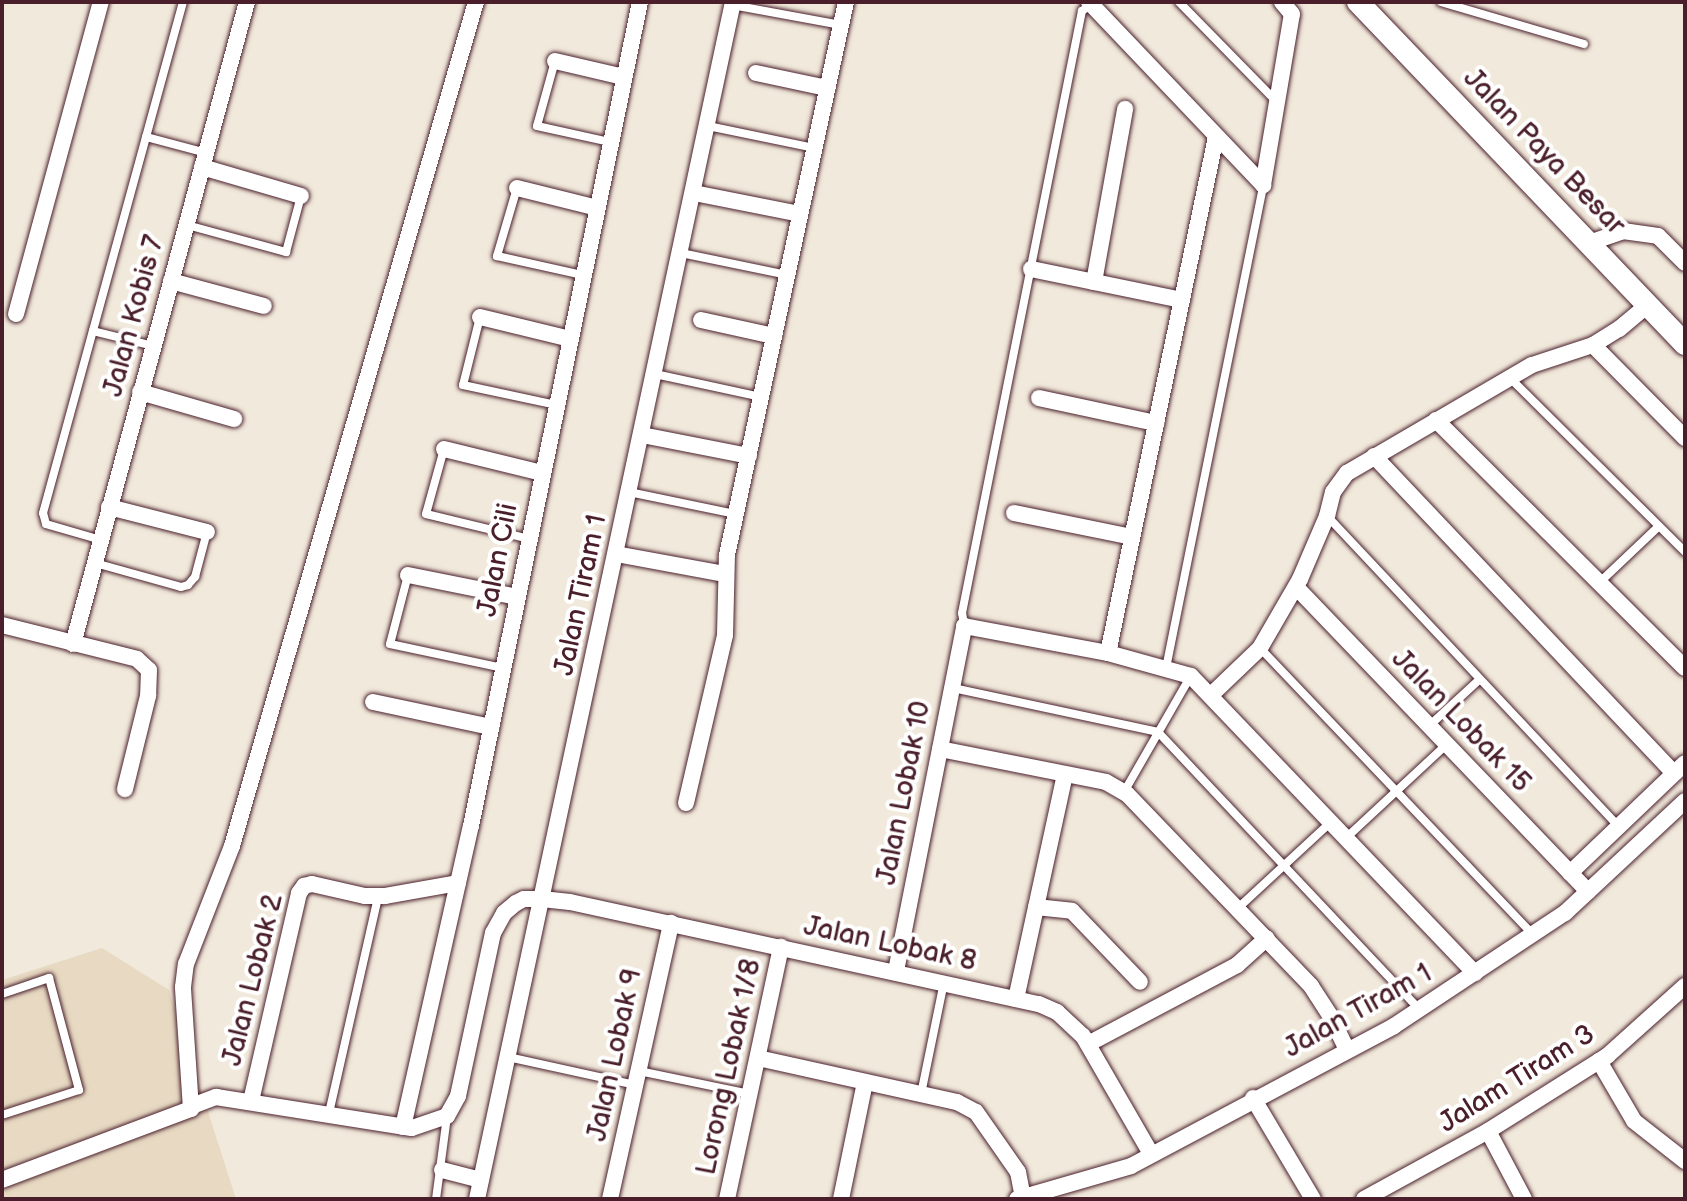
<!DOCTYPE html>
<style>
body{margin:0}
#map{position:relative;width:1687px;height:1201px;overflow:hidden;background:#f1e9db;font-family:"Balsamiq Sans",sans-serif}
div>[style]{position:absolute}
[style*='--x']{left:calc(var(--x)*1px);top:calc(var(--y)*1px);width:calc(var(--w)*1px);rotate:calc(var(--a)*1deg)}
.built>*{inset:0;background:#e7d9c2}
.roads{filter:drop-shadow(0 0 2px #4a1f2b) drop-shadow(0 0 2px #4a1f2b)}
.lane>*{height:8px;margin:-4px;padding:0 4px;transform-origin:4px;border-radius:4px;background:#fff}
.street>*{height:16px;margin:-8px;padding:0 8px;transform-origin:8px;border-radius:8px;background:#fff}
.secondary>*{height:22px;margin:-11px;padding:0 11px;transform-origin:11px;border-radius:11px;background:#fff}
span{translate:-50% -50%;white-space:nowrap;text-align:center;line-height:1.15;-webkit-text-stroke:8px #fff;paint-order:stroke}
.street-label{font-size:28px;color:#4a1f2b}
.frame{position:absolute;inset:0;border:4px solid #4a1f2b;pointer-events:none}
</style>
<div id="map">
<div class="built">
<i style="clip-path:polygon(102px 948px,169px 990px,236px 1199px,2px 1199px,2px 980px)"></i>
</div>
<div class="roads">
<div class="lane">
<i style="--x:1179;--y:2;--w:139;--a:45.6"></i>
<i style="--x:1441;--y:2;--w:149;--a:16.4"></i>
<i style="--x:732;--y:5;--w:111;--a:10.4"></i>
<i style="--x:555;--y:61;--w:67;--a:105.5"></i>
<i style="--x:537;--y:126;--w:75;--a:12.4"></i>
<i style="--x:708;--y:126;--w:108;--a:11.7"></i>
<i style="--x:146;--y:137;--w:62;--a:14.9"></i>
<i style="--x:517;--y:188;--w:71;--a:106.4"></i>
<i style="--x:497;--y:256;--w:88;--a:12.5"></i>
<i style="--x:187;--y:225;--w:103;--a:15.3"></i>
<i style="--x:286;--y:252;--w:58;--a:-75"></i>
<i style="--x:681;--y:253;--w:108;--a:11.7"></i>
<i style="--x:480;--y:317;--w:70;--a:104"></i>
<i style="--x:463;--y:385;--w:95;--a:12.1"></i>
<i style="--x:93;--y:331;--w:62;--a:14"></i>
<i style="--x:655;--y:374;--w:108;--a:12.2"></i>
<i style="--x:1510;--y:378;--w:247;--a:44.8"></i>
<i style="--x:444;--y:449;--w:67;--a:105.5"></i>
<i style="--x:426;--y:514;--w:106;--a:13.6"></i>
<i style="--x:629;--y:492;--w:108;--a:11.7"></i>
<i style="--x:1328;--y:517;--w:424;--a:46.8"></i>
<i style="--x:101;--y:540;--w:57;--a:-163.8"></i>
<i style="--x:46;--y:524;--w:11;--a:-105"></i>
<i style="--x:43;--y:513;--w:530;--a:-74.68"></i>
<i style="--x:95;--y:563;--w:89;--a:15.6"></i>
<i style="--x:181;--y:587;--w:7;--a:-16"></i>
<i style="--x:188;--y:585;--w:11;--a:-49"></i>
<i style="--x:195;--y:577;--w:47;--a:-75.1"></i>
<i style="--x:408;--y:575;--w:71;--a:104.6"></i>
<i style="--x:390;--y:644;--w:116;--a:12"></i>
<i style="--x:1600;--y:582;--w:81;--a:-43.5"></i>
<i style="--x:964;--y:625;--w:12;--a:-99"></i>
<i style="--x:962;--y:613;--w:614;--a:-78.73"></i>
<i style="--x:1082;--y:11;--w:9;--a:-36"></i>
<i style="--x:1260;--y:648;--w:395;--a:46.4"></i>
<i style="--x:1166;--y:668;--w:493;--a:-78.6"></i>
<i style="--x:953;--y:688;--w:210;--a:12.1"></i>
<i style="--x:1158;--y:732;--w:381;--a:46.7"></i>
<i style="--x:1429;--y:726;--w:69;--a:-42.7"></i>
<i style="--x:1124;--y:792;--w:133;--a:-60.1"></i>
<i style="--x:1347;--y:837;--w:137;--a:-42.9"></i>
<i style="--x:1238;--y:908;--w:127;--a:-42.8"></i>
<i style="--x:2;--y:994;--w:50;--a:-18.8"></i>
<i style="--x:49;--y:978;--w:116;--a:75"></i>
<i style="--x:79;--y:1090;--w:81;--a:162"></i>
<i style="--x:508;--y:1057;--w:130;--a:12.4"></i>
<i style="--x:639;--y:1071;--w:113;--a:11.7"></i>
<i style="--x:921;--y:1094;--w:114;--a:-78.4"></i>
<i style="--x:329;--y:1113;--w:221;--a:-77.2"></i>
<i style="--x:436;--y:1199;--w:83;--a:-82.4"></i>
</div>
<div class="street">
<i style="--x:1089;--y:2;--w:253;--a:46.4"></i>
<i style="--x:555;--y:61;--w:71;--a:13.1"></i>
<i style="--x:756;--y:73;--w:73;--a:11.9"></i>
<i style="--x:202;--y:167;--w:103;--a:16.3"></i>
<i style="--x:1263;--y:185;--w:173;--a:-80.4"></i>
<i style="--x:1292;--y:14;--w:16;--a:-130"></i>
<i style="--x:517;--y:188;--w:82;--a:14"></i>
<i style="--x:694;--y:193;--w:108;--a:11.2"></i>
<i style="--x:1589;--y:243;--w:36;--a:-19"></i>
<i style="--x:1623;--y:231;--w:35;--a:8"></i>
<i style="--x:1658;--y:236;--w:38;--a:45"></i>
<i style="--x:1031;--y:269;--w:154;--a:11.6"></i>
<i style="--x:171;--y:281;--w:96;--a:15"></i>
<i style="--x:1094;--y:282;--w:176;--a:-79.8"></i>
<i style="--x:16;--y:314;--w:323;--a:-74.8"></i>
<i style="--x:480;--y:317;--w:93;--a:13.7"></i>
<i style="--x:701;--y:320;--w:75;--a:12.4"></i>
<i style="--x:1593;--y:345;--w:131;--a:45.3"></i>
<i style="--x:140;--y:392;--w:98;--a:16"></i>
<i style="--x:1039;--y:398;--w:120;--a:12.1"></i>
<i style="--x:1436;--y:420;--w:351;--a:44.9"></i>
<i style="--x:642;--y:435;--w:109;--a:11.1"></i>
<i style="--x:444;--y:449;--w:101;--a:13.8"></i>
<i style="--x:1374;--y:456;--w:436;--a:46.6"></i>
<i style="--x:109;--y:507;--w:101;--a:14.3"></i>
<i style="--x:1014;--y:513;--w:120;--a:11.5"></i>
<i style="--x:616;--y:554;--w:111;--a:10.4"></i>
<i style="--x:408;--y:575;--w:111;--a:11.4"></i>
<i style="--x:1296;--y:587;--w:422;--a:46.2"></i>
<i style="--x:2;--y:625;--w:139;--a:14.1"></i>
<i style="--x:137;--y:659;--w:16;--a:43"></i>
<i style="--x:149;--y:670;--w:26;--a:92"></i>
<i style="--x:148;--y:696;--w:96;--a:103.9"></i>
<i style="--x:73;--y:644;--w:665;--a:-74.84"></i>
<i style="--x:1108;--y:653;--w:527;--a:-78.18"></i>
<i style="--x:1211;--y:695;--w:68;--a:-43.8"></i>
<i style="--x:1260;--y:648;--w:80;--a:-59.9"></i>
<i style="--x:1300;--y:579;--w:69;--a:-66.8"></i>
<i style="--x:1327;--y:516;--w:25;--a:-76"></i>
<i style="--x:1333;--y:492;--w:24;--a:-54"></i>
<i style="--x:1347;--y:473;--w:214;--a:-30.3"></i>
<i style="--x:1532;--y:365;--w:64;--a:-18.2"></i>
<i style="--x:1593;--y:345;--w:31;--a:-32"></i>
<i style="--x:1619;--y:329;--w:38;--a:-40"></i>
<i style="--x:373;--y:702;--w:121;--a:12"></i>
<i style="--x:940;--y:749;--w:169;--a:11.2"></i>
<i style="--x:1106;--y:782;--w:24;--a:30"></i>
<i style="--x:1127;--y:794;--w:266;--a:46.2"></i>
<i style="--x:1311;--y:986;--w:37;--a:57"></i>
<i style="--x:1331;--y:1017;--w:37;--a:64"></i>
<i style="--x:686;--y:803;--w:172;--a:-76.9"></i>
<i style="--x:725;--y:635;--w:80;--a:-88.6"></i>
<i style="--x:727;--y:555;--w:566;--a:-77.86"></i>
<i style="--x:1570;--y:873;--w:159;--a:-43.7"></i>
<i style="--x:1036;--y:907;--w:36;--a:6"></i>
<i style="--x:1072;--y:911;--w:98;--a:46.2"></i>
<i style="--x:896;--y:971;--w:352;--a:-78.8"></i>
<i style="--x:964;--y:626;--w:147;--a:10.6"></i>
<i style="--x:1108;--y:653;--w:86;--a:15.5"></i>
<i style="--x:1191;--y:676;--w:411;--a:46.3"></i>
<i style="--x:1016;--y:999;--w:230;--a:-77.7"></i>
<i style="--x:1088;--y:1044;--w:169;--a:-27.9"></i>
<i style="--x:1237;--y:965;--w:40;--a:-42"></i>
<i style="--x:758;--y:1058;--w:204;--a:12.5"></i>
<i style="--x:957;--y:1102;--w:21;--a:28"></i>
<i style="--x:976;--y:1112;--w:73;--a:55"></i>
<i style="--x:1018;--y:1172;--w:26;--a:79"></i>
<i style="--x:1599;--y:1061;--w:69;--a:59.7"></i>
<i style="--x:1634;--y:1121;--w:65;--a:38.1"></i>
<i style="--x:1253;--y:1098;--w:117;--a:59.3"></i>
<i style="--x:251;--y:1101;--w:213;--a:-77"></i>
<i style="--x:299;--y:893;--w:9;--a:-54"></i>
<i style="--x:304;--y:886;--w:8;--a:-14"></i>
<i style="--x:312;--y:884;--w:54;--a:12.8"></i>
<i style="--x:365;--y:896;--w:20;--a:0"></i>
<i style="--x:385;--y:896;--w:74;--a:-10.1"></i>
<i style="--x:192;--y:1106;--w:26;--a:-21"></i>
<i style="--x:216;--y:1097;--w:198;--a:9"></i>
<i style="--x:412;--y:1128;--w:37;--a:-19"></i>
<i style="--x:447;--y:1116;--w:23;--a:-61"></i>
<i style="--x:458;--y:1096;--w:167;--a:-77.9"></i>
<i style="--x:493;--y:933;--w:23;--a:-61"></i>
<i style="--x:504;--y:913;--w:16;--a:-40"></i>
<i style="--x:516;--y:903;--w:9;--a:-27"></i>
<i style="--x:524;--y:899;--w:18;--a:0"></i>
<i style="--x:542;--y:899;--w:28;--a:6"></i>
<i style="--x:570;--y:902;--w:480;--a:12.3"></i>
<i style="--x:1039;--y:1004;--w:20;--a:24"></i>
<i style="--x:1057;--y:1012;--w:35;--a:43"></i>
<i style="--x:1083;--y:1036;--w:136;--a:60"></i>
<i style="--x:403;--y:1127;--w:309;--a:-77.3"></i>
<i style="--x:471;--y:826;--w:841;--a:-78.41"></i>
<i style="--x:1488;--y:1131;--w:77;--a:62.1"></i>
<i style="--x:442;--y:1170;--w:40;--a:14.4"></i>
<i style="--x:2;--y:1180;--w:202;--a:-20.6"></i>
<i style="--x:191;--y:1109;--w:122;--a:-93.8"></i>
<i style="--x:183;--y:987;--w:23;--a:-83"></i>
<i style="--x:186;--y:964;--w:127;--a:-68.7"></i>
<i style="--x:232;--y:846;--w:879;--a:-73.88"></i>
<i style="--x:477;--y:1199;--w:1224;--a:-77.93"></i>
<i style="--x:610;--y:1199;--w:283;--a:-77.5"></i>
<i style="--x:727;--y:1199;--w:258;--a:-77.9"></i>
<i style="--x:841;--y:1199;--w:119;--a:-78.4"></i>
<i style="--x:1017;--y:1199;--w:119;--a:-16.1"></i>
<i style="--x:1131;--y:1166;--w:298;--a:-28"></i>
<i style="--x:1394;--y:1026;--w:205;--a:-33.5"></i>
<i style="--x:1565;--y:913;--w:164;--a:-43"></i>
<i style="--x:1364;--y:1199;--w:141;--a:-28.7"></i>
<i style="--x:1488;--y:1131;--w:141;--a:-32.2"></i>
<i style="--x:1607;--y:1056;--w:105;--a:-41.9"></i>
</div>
<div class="secondary">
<i style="--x:1358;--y:2;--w:473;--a:46.3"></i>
</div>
</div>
<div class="street-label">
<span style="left:1544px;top:152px;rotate:46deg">Jalan Paya Besar</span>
<span style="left:134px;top:316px;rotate:-75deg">Jalan Kobis 7</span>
<span style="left:498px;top:560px;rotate:-79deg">Jalan Cili</span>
<span style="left:581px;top:595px;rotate:-78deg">Jalan Tiram 1</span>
<span style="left:1461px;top:721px;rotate:46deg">Jalan Lobak 15</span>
<span style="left:904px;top:793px;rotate:-79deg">Jalan Lobak 10</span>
<span style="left:890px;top:944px;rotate:12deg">Jalan Lobak 8</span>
<span style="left:253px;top:980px;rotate:-76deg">Jalan Lobak 2</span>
<span style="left:1358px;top:1011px;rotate:-29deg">Jalan Tiram 1</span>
<span style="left:615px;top:1055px;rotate:-78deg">Jalan Lobak 9</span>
<span style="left:729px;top:1067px;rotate:-78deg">Lorong Lobak 1/8</span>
<span style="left:1517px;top:1079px;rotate:-32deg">Jalam Tiram 3</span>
</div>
<div class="frame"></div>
</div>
